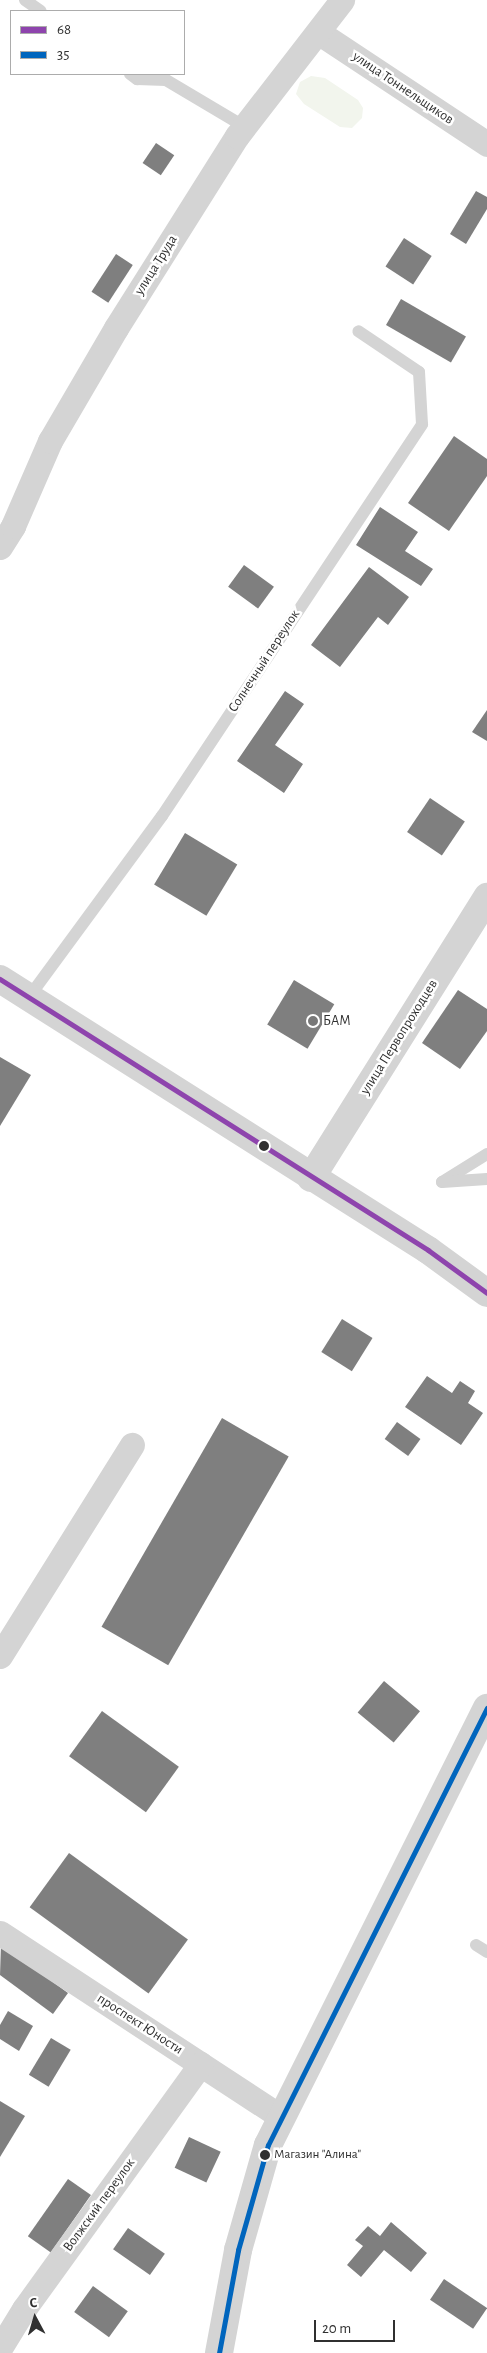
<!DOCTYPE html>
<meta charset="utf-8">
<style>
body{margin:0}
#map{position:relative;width:487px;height:2353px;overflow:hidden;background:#fff;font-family:"Alegreya Sans",sans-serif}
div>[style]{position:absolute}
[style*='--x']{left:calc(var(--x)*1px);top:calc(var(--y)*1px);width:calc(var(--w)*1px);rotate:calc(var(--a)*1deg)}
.green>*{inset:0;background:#f2f5ed}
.building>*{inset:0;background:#7f7f7f;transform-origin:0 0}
.service>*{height:12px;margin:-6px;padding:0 6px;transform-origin:6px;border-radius:6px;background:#d4d4d4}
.minor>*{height:25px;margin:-12.5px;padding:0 12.5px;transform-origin:12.5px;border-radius:12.5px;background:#d4d4d4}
.tertiary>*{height:28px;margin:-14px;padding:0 14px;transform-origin:14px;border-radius:14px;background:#d4d4d4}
.bus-1>*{height:5px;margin:-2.5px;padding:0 2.5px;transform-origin:2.5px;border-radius:2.5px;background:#8e44ad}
.bus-2>*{height:5px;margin:-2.5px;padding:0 2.5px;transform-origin:2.5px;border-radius:2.5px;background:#0065bd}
.dots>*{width:14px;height:14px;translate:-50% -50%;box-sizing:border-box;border:2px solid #fff;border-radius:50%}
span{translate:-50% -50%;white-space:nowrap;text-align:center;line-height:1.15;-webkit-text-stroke:5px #fff;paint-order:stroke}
.bus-label{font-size:13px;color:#303030}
.left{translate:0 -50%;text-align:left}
.street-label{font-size:14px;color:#303030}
.poi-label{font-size:14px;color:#303030}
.legend{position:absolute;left:10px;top:10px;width:175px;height:65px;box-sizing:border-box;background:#fff;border:1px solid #acacac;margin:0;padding:6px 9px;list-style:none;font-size:15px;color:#303030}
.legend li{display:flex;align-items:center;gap:10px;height:25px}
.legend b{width:25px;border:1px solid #acacac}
.north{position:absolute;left:10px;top:2293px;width:50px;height:50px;-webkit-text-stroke:4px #fff;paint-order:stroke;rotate:354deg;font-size:14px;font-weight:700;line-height:20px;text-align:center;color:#303030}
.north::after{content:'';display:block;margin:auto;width:18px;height:22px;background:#303030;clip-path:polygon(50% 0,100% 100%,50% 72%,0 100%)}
.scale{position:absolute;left:314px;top:2320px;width:81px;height:22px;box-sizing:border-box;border:2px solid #303030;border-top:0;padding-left:6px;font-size:15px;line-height:18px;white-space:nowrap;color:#303030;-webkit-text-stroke:4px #fff;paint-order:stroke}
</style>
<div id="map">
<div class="green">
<i style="clip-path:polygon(311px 76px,325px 78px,358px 100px,363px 108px,362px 118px,352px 128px,340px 127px,304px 104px,296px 94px,300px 82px)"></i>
</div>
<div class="building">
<i style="left:156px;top:143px;width:22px;height:24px;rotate:34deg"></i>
<i style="clip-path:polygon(476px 191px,487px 197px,487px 209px,466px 244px,450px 234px)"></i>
<i style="left:404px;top:238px;width:33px;height:34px;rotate:33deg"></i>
<i style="left:116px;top:254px;width:20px;height:45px;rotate:33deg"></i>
<i style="left:401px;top:299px;width:75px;height:30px;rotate:30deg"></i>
<i style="clip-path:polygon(454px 436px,487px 459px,487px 476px,449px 531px,408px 503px)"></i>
<i style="clip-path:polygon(380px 507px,418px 532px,405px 551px,433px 569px,421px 586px,356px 545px)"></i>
<i style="left:244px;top:565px;width:37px;height:27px;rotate:36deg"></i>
<i style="clip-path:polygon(369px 567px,409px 597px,388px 625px,378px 617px,340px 667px,311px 645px)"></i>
<i style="clip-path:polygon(285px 691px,304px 704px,275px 745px,303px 764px,284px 793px,237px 761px)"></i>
<i style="clip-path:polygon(487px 710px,487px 741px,472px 732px)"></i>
<i style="left:430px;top:798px;width:42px;height:41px;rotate:34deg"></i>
<i style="left:185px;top:833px;width:61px;height:60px;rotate:31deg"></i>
<i style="left:294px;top:980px;width:47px;height:52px;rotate:31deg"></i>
<i style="clip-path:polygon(458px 990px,487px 1009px,487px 1031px,460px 1069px,422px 1043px)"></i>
<i style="clip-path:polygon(0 1057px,31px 1075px,0 1126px)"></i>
<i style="left:342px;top:1319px;width:36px;height:39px;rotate:32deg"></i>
<i style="clip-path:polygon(427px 1376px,452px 1393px,460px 1381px,475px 1391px,468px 1403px,483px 1413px,461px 1445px,405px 1407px)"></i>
<i style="left:222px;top:1418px;width:77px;height:241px;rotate:30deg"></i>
<i style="left:397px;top:1422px;width:29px;height:21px;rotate:36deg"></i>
<i style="left:384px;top:1681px;width:47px;height:41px;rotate:40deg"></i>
<i style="left:102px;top:1711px;width:95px;height:56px;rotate:36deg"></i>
<i style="left:69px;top:1853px;width:147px;height:67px;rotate:36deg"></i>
<i style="clip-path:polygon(1px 1944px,68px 1993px,53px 2014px,0 1975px)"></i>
<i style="clip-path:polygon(8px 2011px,33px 2026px,19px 2051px,0 2039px,0 2025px)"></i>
<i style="left:51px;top:2038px;width:23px;height:43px;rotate:31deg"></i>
<i style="clip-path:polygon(0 2101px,25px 2116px,0 2157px)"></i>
<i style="left:189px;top:2137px;width:35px;height:34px;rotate:25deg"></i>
<i style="left:68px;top:2179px;width:28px;height:70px;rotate:35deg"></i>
<i style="clip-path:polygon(391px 2222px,427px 2253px,411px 2272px,384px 2250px,361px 2277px,347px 2265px,363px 2246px,355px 2240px,368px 2226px,380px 2236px)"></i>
<i style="left:128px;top:2228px;width:45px;height:26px;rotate:35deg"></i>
<i style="left:444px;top:2279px;width:52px;height:25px;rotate:34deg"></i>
<i style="left:93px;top:2286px;width:43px;height:32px;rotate:36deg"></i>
</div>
<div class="service">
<i style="--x:25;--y:0;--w:19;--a:35"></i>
<i style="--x:130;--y:74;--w:9;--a:36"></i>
<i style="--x:137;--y:79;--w:29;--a:2"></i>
<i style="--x:166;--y:80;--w:92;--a:30.7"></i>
<i style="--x:29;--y:997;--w:225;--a:-53.7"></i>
<i style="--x:162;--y:816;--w:470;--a:-56.4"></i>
<i style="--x:422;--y:424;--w:52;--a:-93.3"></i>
<i style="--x:419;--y:372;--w:73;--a:-146.1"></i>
<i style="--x:487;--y:1154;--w:53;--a:148.1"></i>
<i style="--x:442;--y:1182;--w:45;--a:-3.8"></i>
<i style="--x:476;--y:1945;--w:13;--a:32"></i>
</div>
<div class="minor">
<i style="--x:318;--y:32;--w:203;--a:33.5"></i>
<i style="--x:0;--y:547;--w:25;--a:-58"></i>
<i style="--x:13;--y:526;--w:93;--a:-66.5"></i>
<i style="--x:50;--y:441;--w:131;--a:-59.7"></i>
<i style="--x:116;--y:328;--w:227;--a:-57.8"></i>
<i style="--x:237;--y:136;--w:172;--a:-52.3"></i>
<i style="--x:0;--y:1656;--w:249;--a:-58"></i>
<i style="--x:0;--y:1933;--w:334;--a:33.2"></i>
<i style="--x:0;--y:2348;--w:46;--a:-58.4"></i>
<i style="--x:24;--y:2309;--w:302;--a:-54.2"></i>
</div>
<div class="tertiary">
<i style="--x:0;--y:979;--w:507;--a:32.34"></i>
<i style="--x:428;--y:1250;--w:73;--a:36.1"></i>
<i style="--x:311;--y:1178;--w:332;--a:-57.9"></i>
<i style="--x:219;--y:2353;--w:105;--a:-79.5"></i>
<i style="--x:238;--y:2250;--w:109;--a:-74.1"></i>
<i style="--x:268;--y:2145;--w:489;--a:-63.4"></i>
</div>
<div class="bus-1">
<i style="--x:0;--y:979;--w:507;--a:32.34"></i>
<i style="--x:428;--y:1250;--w:73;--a:36.1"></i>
</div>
<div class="bus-2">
<i style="--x:219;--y:2353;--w:105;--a:-79.5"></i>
<i style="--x:238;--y:2250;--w:109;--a:-74.1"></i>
<i style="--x:268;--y:2145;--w:489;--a:-63.4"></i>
</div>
<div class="dots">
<i style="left:313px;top:1021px;background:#787878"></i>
<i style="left:264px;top:1146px;background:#303030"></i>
<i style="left:265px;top:2155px;background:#303030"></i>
</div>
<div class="bus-label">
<span class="left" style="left:274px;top:2155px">Магазин "Алина"</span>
</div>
<div class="street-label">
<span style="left:403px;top:88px;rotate:34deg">улица Тоннельщиков</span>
<span style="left:156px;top:265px;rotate:-58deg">улица Труда</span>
<span style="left:264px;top:661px;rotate:-57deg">Солнечный переулок</span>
<span style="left:399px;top:1037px;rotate:-58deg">улица Первопроходцев</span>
<span style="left:140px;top:2024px;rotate:33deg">проспект Юности</span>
<span style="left:99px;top:2205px;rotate:-54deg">Волжский переулок</span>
</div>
<div class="poi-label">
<span class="left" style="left:323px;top:1021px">БАМ</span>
</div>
<ul class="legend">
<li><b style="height:6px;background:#8e44ad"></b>68</li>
<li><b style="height:6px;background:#0065bd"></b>35</li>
</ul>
<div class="north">С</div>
<div class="scale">20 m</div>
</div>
